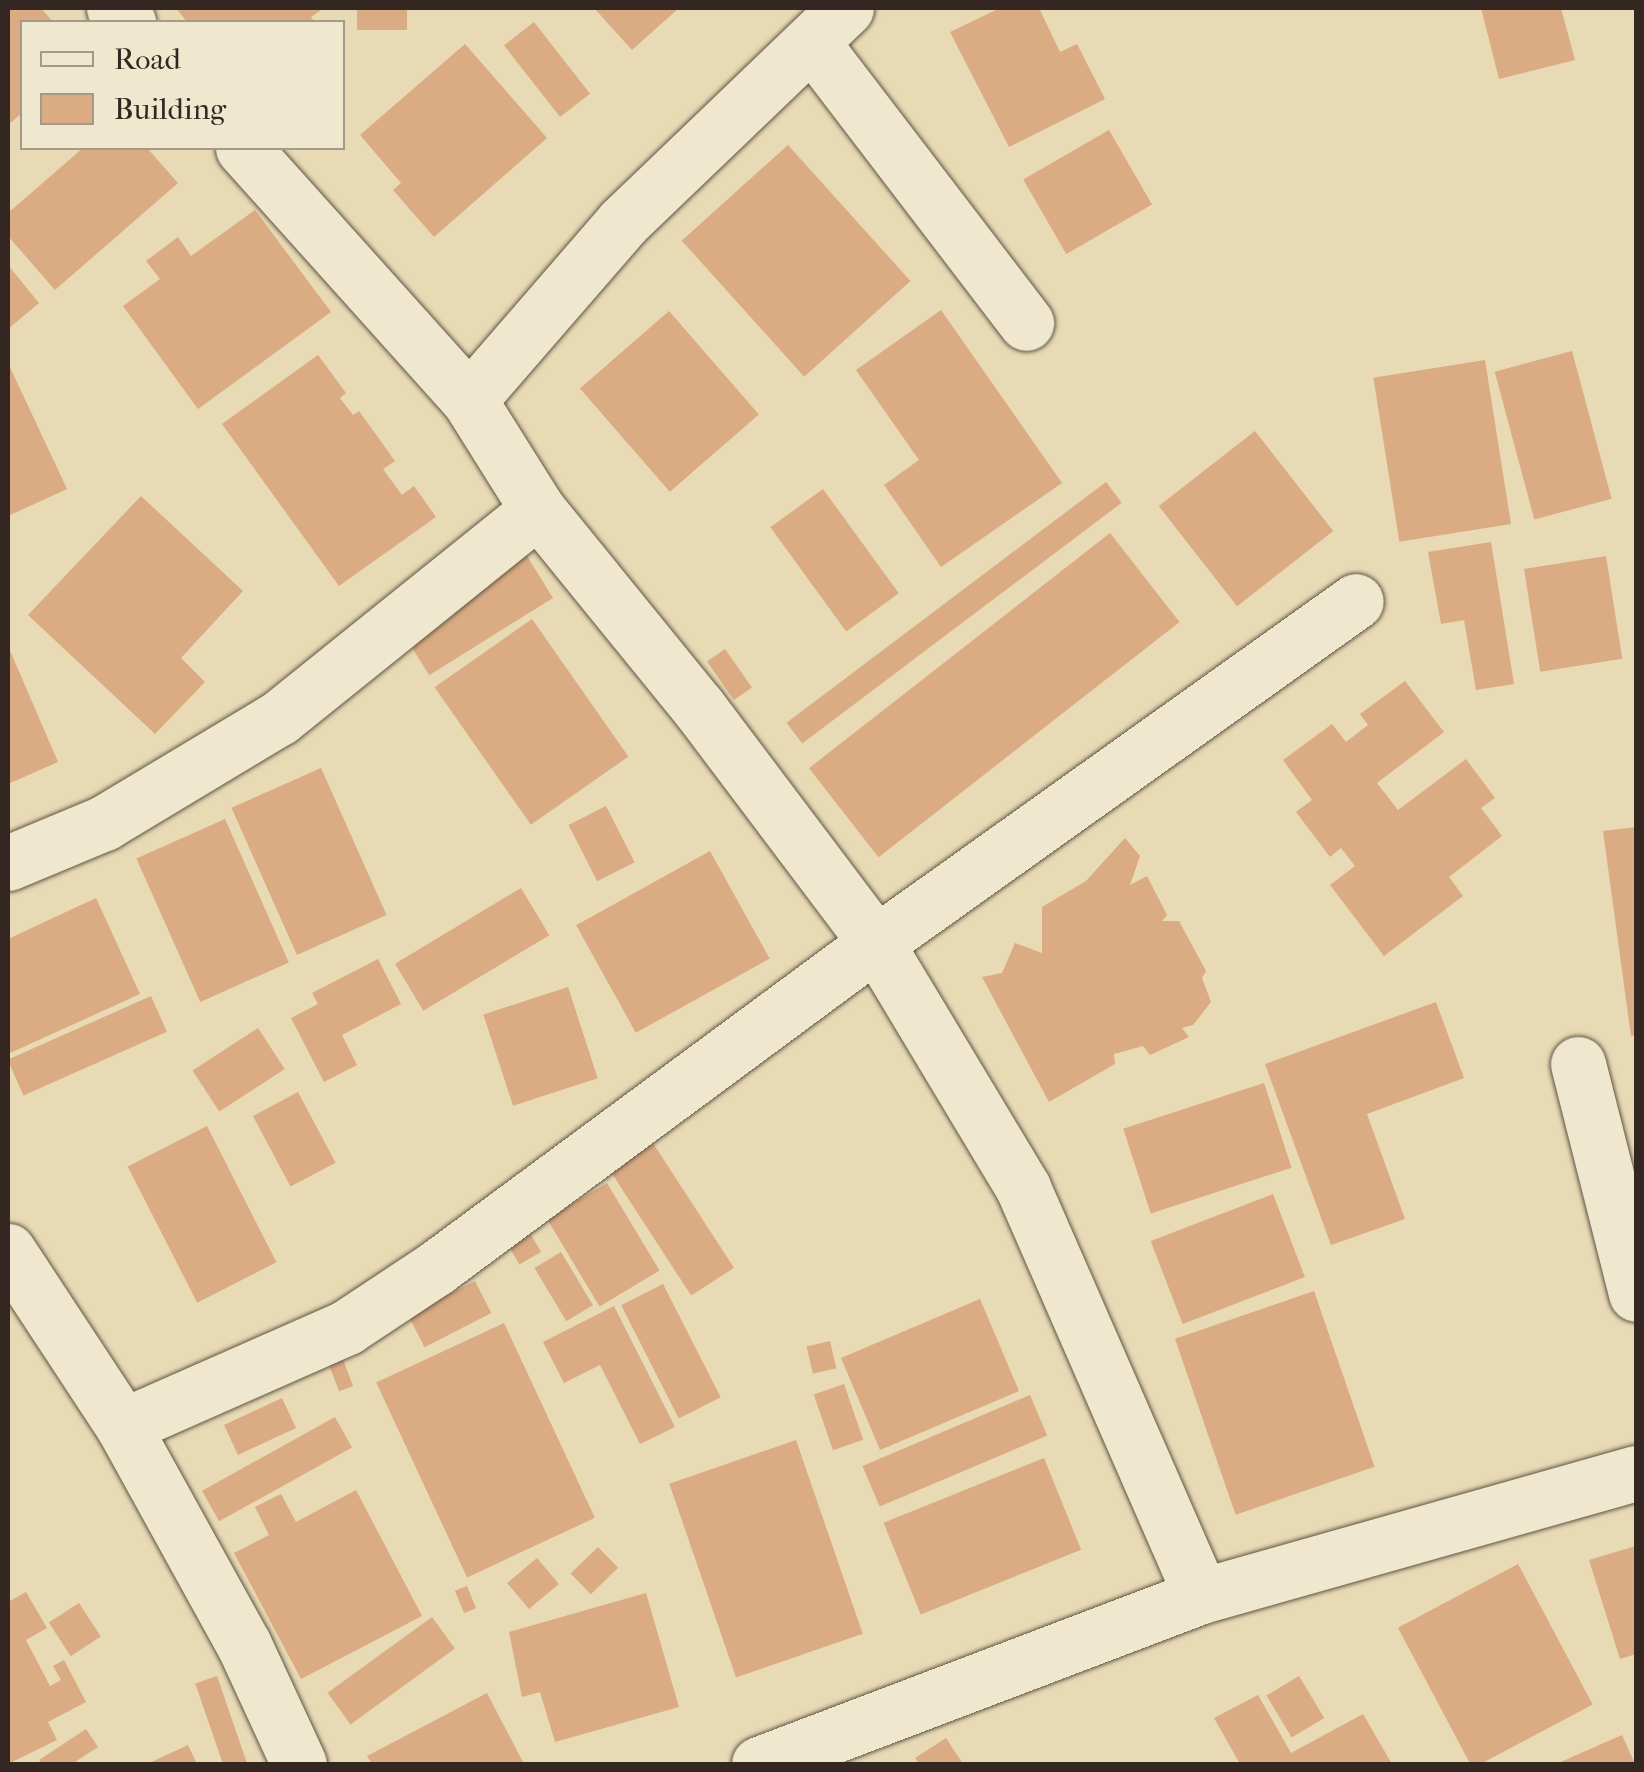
<!DOCTYPE html>
<style>
body{margin:0}
#map{position:relative;width:1644px;height:1772px;overflow:hidden;background:#e7dab4;font-family:"IM FELL French Canon",serif}
div>[style]{position:absolute}
[style*='--x']{left:calc(var(--x)*1px);top:calc(var(--y)*1px);width:calc(var(--w)*1px);rotate:calc(var(--a)*1deg)}
.building>*{inset:0;background:#dbab83;transform-origin:0 0}
.roads{filter:drop-shadow(0 0 2px #615446) drop-shadow(0 0 2px #615446)}
.minor>*{height:55px;margin:-27.5px;padding:0 27.5px;transform-origin:27.5px;border-radius:27.5px;background:#efe7ce}
span{translate:-50% -50%;white-space:nowrap;text-align:center;line-height:1.15;-webkit-text-stroke:8px #efe7ce;paint-order:stroke}
.frame{position:absolute;inset:0;border:10px solid #342722;pointer-events:none}
.legend{position:absolute;left:20px;top:20px;width:325px;height:130px;box-sizing:border-box;background:#efe7ce;border:2px solid #a49a89;margin:0;padding:12px 18px;list-style:none;font-size:30px;color:#342722}
.legend li{display:flex;align-items:center;gap:20px;height:50px}
.legend b{width:50px;border:2px solid #a49a89}
</style>
<div id="map">
<div class="building">
<i style="clip-path:polygon(8px 8px,41px 8px,53px 22px,22px 22px,22px 113px,8px 125px)"></i>
<i style="clip-path:polygon(176px 8px,324px 8px,311px 17px,315px 22px,187px 22px)"></i>
<i style="left:357px;top:8px;width:50px;height:22px"></i>
<i style="clip-path:polygon(594px 8px,679px 8px,632px 50px)"></i>
<i style="clip-path:polygon(1000px 8px,1039px 8px,1060px 52px,1077px 44px,1105px 99px,1009px 147px,950px 32px)"></i>
<i style="clip-path:polygon(1481px 8px,1561px 8px,1575px 60px,1499px 79px)"></i>
<i style="left:534px;top:22px;width:91px;height:38px;rotate:52deg"></i>
<i style="clip-path:polygon(465px 44px,547px 138px,434px 237px,393px 190px,401px 183px,360px 135px)"></i>
<i style="left:1109px;top:130px;width:86px;height:99px;rotate:60deg"></i>
<i style="left:788px;top:145px;width:183px;height:143px;rotate:48deg"></i>
<i style="clip-path:polygon(83px 148px,147px 148px,178px 183px,55px 290px,8px 236px,8px 213px)"></i>
<i style="clip-path:polygon(255px 210px,331px 312px,198px 409px,123px 306px,160px 279px,146px 261px,178px 237px,191px 256px)"></i>
<i style="clip-path:polygon(8px 265px,39px 303px,8px 329px)"></i>
<i style="clip-path:polygon(941px 310px,1062px 483px,941px 567px,884px 485px,919px 460px,856px 370px)"></i>
<i style="left:669px;top:311px;width:137px;height:118px;rotate:49deg"></i>
<i style="left:1572px;top:351px;width:153px;height:80px;rotate:75deg"></i>
<i style="clip-path:polygon(318px 355px,346px 393px,340px 398px,353px 415px,359px 411px,395px 461px,383px 469px,402px 495px,414px 486px,436px 517px,339px 586px,222px 424px)"></i>
<i style="left:1485px;top:360px;width:166px;height:113px;rotate:81deg"></i>
<i style="clip-path:polygon(8px 363px,67px 489px,8px 516px)"></i>
<i style="left:1255px;top:431px;width:127px;height:122px;rotate:52deg"></i>
<i style="left:1106px;top:482px;width:26px;height:400px;rotate:53deg"></i>
<i style="left:823px;top:489px;width:129px;height:65px;rotate:54deg"></i>
<i style="clip-path:polygon(141px 496px,243px 591px,181px 658px,205px 682px,155px 734px,28px 615px)"></i>
<i style="left:1110px;top:533px;width:113px;height:382px;rotate:52deg"></i>
<i style="clip-path:polygon(1491px 542px,1514px 684px,1476px 690px,1464px 620px,1441px 624px,1428px 552px)"></i>
<i style="left:525px;top:553px;width:53px;height:146px;rotate:58deg"></i>
<i style="left:1606px;top:556px;width:104px;height:83px;rotate:81deg"></i>
<i style="left:532px;top:619px;width:168px;height:119px;rotate:55deg"></i>
<i style="clip-path:polygon(8px 646px,58px 762px,8px 784px)"></i>
<i style="left:725px;top:649px;width:47px;height:22px;rotate:55deg"></i>
<i style="clip-path:polygon(1405px 681px,1444px 732px,1377px 783px,1398px 810px,1466px 759px,1495px 798px,1481px 808px,1502px 836px,1449px 877px,1463px 896px,1384px 956px,1330px 885px,1355px 866px,1341px 848px,1330px 857px,1296px 812px,1312px 800px,1283px 760px,1332px 724px,1346px 742px,1368px 725px,1360px 714px)"></i>
<i style="left:321px;top:768px;width:161px;height:98px;rotate:66deg"></i>
<i style="left:606px;top:806px;width:63px;height:42px;rotate:63deg"></i>
<i style="left:225px;top:819px;width:157px;height:97px;rotate:66deg"></i>
<i style="clip-path:polygon(1636px 827px,1636px 1035px,1631px 1036px,1603px 831px)"></i>
<i style="clip-path:polygon(1125px 838px,1140px 856px,1130px 885px,1147px 876px,1167px 915px,1162px 921px,1179px 921px,1206px 971px,1202px 978px,1211px 1002px,1193px 1025px,1182px 1028px,1189px 1037px,1150px 1055px,1143px 1046px,1114px 1054px,1115px 1064px,1049px 1102px,982px 977px,1002px 973px,1015px 943px,1042px 953px,1042px 907px,1086px 881px)"></i>
<i style="left:710px;top:851px;width:123px;height:153px;rotate:61deg"></i>
<i style="left:521px;top:888px;width:55px;height:147px;rotate:59deg"></i>
<i style="clip-path:polygon(96px 898px,140px 994px,8px 1054px,8px 939px)"></i>
<i style="clip-path:polygon(378px 959px,401px 1004px,342px 1035px,357px 1065px,324px 1082px,291px 1018px,318px 1004px,312px 993px)"></i>
<i style="left:568px;top:987px;width:96px;height:89px;rotate:72deg"></i>
<i style="left:151px;top:996px;width:39px;height:157px;rotate:66deg"></i>
<i style="clip-path:polygon(1436px 1002px,1464px 1078px,1367px 1114px,1405px 1219px,1331px 1245px,1265px 1064px)"></i>
<i style="left:258px;top:1028px;width:49px;height:78px;rotate:57deg"></i>
<i style="left:1264px;top:1083px;width:89px;height:148px;rotate:72deg"></i>
<i style="left:298px;top:1092px;width:80px;height:51px;rotate:62deg"></i>
<i style="left:207px;top:1126px;width:153px;height:89px;rotate:63deg"></i>
<i style="left:649px;top:1137px;width:156px;height:51px;rotate:57deg"></i>
<i style="left:607px;top:1183px;width:102px;height:70px;rotate:59deg"></i>
<i style="left:1273px;top:1194px;width:89px;height:131px;rotate:69deg"></i>
<i style="left:526px;top:1226px;width:30px;height:25px;rotate:60deg"></i>
<i style="left:561px;top:1252px;width:62px;height:31px;rotate:59deg"></i>
<i style="left:475px;top:1281px;width:36px;height:75px;rotate:63deg"></i>
<i style="left:663px;top:1284px;width:127px;height:47px;rotate:63deg"></i>
<i style="left:1314px;top:1291px;width:186px;height:147px;rotate:71deg"></i>
<i style="left:980px;top:1299px;width:100px;height:151px;rotate:67deg"></i>
<i style="clip-path:polygon(614px 1306px,675px 1427px,640px 1444px,600px 1365px,564px 1383px,543px 1342px)"></i>
<i style="left:504px;top:1323px;width:215px;height:141px;rotate:65deg"></i>
<i style="left:830px;top:1341px;width:28px;height:24px;rotate:77deg"></i>
<i style="left:342px;top:1357px;width:31px;height:15px;rotate:69deg"></i>
<i style="left:844px;top:1384px;width:59px;height:32px;rotate:71deg"></i>
<i style="left:1030px;top:1395px;width:44px;height:182px;rotate:67deg"></i>
<i style="left:282px;top:1398px;width:33px;height:64px;rotate:65deg"></i>
<i style="left:335px;top:1417px;width:35px;height:152px;rotate:61deg"></i>
<i style="left:796px;top:1440px;width:205px;height:134px;rotate:71deg"></i>
<i style="left:1044px;top:1458px;width:99px;height:173px;rotate:68deg"></i>
<i style="clip-path:polygon(356px 1490px,422px 1616px,301px 1679px,234px 1553px,269px 1535px,255px 1507px,281px 1494px,296px 1522px)"></i>
<i style="clip-path:polygon(1636px 1546px,1636px 1654px,1620px 1659px,1589px 1560px)"></i>
<i style="left:598px;top:1547px;width:29px;height:38px;rotate:46deg"></i>
<i style="left:537px;top:1558px;width:34px;height:39px;rotate:50deg"></i>
<i style="left:1518px;top:1564px;width:159px;height:136px;rotate:62deg"></i>
<i style="left:467px;top:1586px;width:24px;height:13px;rotate:68deg"></i>
<i style="clip-path:polygon(26px 1592px,47px 1628px,26px 1640px,50px 1686px,61px 1680px,53px 1666px,64px 1660px,86px 1702px,48px 1722px,57px 1740px,8px 1764px,8px 1602px)"></i>
<i style="clip-path:polygon(646px 1593px,679px 1707px,555px 1742px,540px 1692px,522px 1697px,509px 1632px)"></i>
<i style="left:79px;top:1603px;width:40px;height:36px;rotate:57deg"></i>
<i style="left:432px;top:1617px;width:39px;height:129px;rotate:54deg"></i>
<i style="left:217px;top:1676px;width:93px;height:23px;rotate:71deg"></i>
<i style="left:1299px;top:1676px;width:49px;height:38px;rotate:59deg"></i>
<i style="clip-path:polygon(487px 1693px,524px 1764px,372px 1764px,367px 1756px)"></i>
<i style="clip-path:polygon(1258px 1695px,1291px 1753px,1363px 1714px,1392px 1764px,1240px 1764px,1214px 1718px)"></i>
<i style="clip-path:polygon(86px 1729px,98px 1747px,72px 1764px,42px 1764px,39px 1760px)"></i>
<i style="clip-path:polygon(1622px 1735px,1635px 1764px,1556px 1764px)"></i>
<i style="clip-path:polygon(946px 1738px,963px 1764px,919px 1764px,915px 1758px)"></i>
<i style="clip-path:polygon(188px 1745px,197px 1764px,147px 1764px)"></i>
</div>
<div class="roads">
<div class="minor">
<i style="--x:114;--y:8;--w:20;--a:45"></i>
<i style="--x:813;--y:44;--w:351;--a:52.6"></i>
<i style="--x:243;--y:148;--w:338;--a:48.1"></i>
<i style="--x:469;--y:400;--w:130;--a:57.9"></i>
<i style="--x:538;--y:510;--w:255;--a:50.9"></i>
<i style="--x:699;--y:708;--w:294;--a:53"></i>
<i style="--x:876;--y:943;--w:286;--a:59"></i>
<i style="--x:1023;--y:1188;--w:445;--a:66.4"></i>
<i style="--x:469;--y:400;--w:235;--a:-49.1"></i>
<i style="--x:623;--y:222;--w:309;--a:-43.8"></i>
<i style="--x:8;--y:863;--w:104;--a:-22.6"></i>
<i style="--x:104;--y:823;--w:204;--a:-31"></i>
<i style="--x:279;--y:718;--w:332;--a:-38.8"></i>
<i style="--x:1578;--y:1064;--w:237;--a:75.8"></i>
<i style="--x:8;--y:1251;--w:209;--a:56.7"></i>
<i style="--x:123;--y:1426;--w:250;--a:61.1"></i>
<i style="--x:244;--y:1645;--w:131;--a:65.2"></i>
<i style="--x:123;--y:1426;--w:245;--a:-23.8"></i>
<i style="--x:347;--y:1327;--w:107;--a:-33.5"></i>
<i style="--x:436;--y:1268;--w:547;--a:-36.45"></i>
<i style="--x:876;--y:943;--w:589;--a:-35.47"></i>
<i style="--x:759;--y:1764;--w:473;--a:-20.8"></i>
<i style="--x:1201;--y:1596;--w:452;--a:-15.8"></i>
</div>
</div>
<div class="frame"></div>
<ul class="legend">
<li><b style="height:12px;background:#efe7ce"></b>Road</li>
<li><b style="height:28px;background:#dbab83"></b>Building</li>
</ul>
</div>
